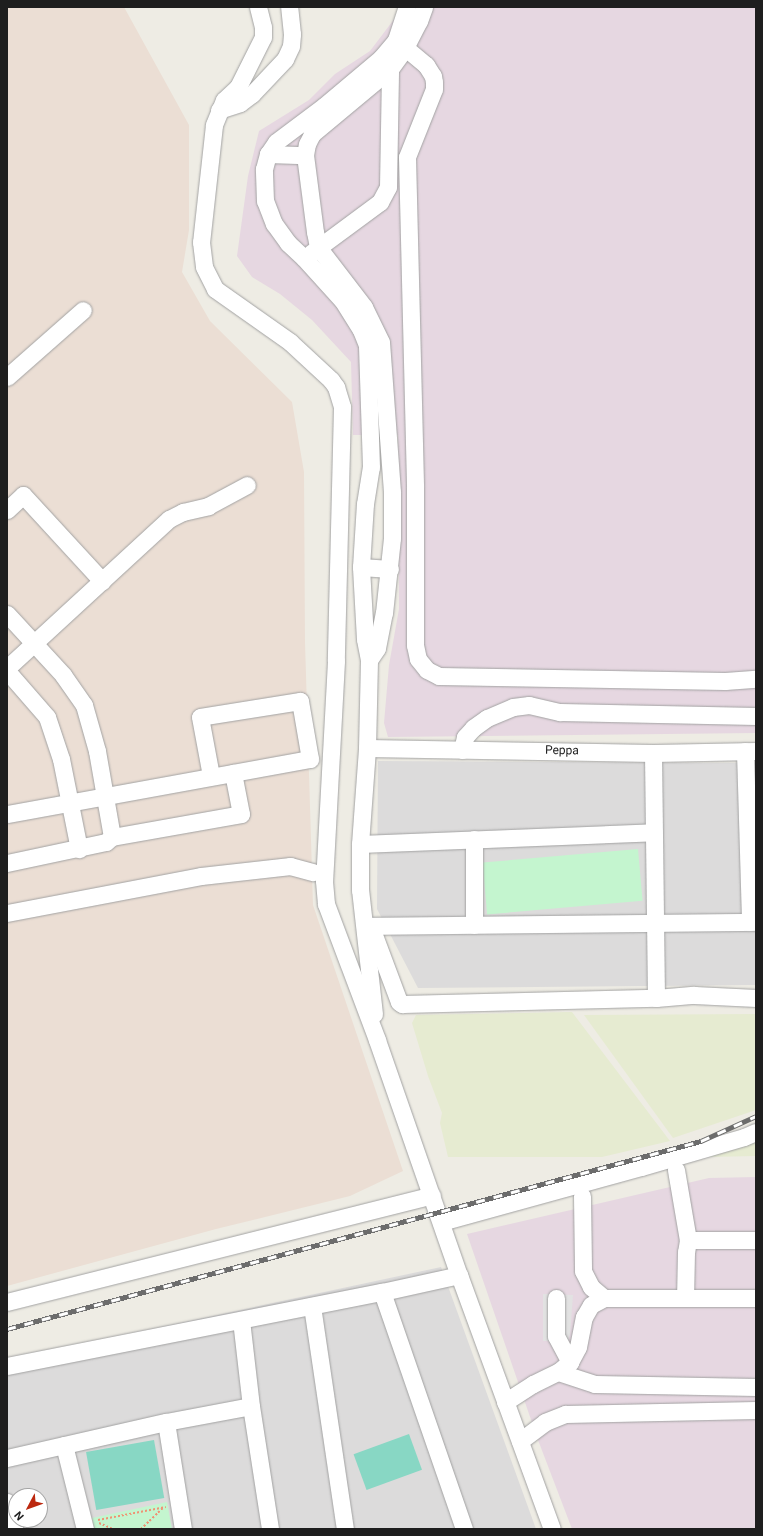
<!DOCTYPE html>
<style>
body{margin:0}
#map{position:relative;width:763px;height:1536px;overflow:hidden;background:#eeece4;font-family:Roboto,sans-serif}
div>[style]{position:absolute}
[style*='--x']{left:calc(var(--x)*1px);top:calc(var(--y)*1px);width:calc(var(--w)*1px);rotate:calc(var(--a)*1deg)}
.residential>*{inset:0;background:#dcdbdb}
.industrial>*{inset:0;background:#e6d7e1}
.military>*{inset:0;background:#ebded4}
.farmland>*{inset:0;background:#e6ebd1}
.park>*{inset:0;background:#c4f5cf;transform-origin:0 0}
.pitch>*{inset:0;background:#88d7c4;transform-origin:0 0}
.parking>*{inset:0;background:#e2e2e2}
.path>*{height:2px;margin-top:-1px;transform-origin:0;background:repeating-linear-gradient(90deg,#ef9274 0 2px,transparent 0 4px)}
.roads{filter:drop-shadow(0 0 1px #a2a2a2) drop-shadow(0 0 1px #a2a2a2)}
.minor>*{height:17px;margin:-8.5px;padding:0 8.5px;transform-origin:8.5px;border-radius:8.5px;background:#fff}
.rail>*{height:4.5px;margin-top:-2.25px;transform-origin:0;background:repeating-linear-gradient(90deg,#fff 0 9px,#6c6c6c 0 18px);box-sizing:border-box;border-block:1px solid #6c6c6c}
span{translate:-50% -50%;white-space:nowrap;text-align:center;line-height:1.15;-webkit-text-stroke:3.5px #fff;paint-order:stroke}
.street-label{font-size:12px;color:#1e1e1e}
.frame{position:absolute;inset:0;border:8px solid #1e1e1e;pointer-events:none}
.north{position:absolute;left:8px;top:1488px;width:40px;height:40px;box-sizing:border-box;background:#fff;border:1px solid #a5a5a5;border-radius:50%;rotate:229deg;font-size:11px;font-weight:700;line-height:16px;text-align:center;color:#1e1e1e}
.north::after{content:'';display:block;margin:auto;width:14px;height:18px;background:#bc280f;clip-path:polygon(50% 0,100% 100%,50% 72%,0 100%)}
</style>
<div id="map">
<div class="residential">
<i style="clip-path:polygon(378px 761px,756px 763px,756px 985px,418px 988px,377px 909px)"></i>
<i style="clip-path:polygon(evenodd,441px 1267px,536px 1529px,7px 1529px,7px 1360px,441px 1267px,16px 1496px,40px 1496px,40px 1520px,16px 1520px,16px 1496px)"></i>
</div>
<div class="industrial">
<i style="clip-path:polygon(400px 7px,756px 7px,756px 733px,388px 737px,384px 723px,389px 665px,399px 609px,398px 435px,353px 435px,351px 362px,312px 320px,280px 294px,252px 277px,237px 256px,248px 176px,259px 131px,309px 100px,335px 74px,370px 51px,398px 14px)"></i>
<i style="clip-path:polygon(756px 1177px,756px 1529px,572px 1529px,538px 1440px,467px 1234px,709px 1178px)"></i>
</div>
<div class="military">
<i style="clip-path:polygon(7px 7px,124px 7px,189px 125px,189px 230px,182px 272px,210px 321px,292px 402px,304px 472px,305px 642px,313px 905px,403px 1171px,350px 1196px,216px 1229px,7px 1286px)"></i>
</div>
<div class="farmland">
<i style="clip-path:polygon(572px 1012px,670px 1141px,602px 1157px,448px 1157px,440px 1123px,442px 1113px,428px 1076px,412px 1023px,416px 1015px)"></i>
<i style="clip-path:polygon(756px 1014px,756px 1110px,673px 1138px,584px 1015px)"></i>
<i style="clip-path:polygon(756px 1139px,756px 1156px,708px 1157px,731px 1149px)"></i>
</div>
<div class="park">
<i style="left:638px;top:849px;width:52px;height:156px;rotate:85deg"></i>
<i style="clip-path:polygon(167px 1502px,172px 1529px,94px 1529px,92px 1518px)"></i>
</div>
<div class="pitch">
<i style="left:409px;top:1434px;width:38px;height:59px;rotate:70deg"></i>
<i style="left:154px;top:1440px;width:59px;height:69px;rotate:80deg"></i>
</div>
<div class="parking">
<i style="clip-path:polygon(543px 1294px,573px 1295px,570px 1334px,565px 1350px,551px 1341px,543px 1341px)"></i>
</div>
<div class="path">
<i style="--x:98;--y:1520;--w:69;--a:-10.8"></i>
<i style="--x:99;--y:1523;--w:15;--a:23"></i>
<i style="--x:141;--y:1529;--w:30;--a:-44"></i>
</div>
<div class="roads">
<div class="minor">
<i style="--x:258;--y:7;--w:21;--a:76"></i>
<i style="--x:263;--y:27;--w:10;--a:90"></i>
<i style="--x:263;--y:37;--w:56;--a:116.6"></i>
<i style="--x:238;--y:87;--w:19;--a:137"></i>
<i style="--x:224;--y:100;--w:27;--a:112"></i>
<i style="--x:214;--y:125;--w:118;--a:96.3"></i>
<i style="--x:201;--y:242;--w:25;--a:83"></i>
<i style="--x:204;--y:267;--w:25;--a:63"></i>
<i style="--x:215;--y:289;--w:92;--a:35.2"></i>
<i style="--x:290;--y:342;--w:56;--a:42.8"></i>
<i style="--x:331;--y:380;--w:9;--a:54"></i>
<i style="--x:336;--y:387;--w:21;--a:73"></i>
<i style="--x:342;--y:407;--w:254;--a:91.4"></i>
<i style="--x:336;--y:661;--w:220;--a:93.1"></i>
<i style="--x:324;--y:881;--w:23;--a:85"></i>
<i style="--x:326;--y:904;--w:145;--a:69.4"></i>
<i style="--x:377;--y:1040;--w:249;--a:70.8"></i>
<i style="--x:459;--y:1275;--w:270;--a:69.9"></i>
<i style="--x:396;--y:40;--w:39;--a:40"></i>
<i style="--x:426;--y:65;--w:13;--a:58"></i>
<i style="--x:433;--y:76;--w:6;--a:81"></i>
<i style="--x:434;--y:82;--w:7;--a:90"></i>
<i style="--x:434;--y:89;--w:73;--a:111.7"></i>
<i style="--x:407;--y:157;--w:330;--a:88.6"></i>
<i style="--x:415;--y:487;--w:158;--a:90"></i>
<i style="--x:415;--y:645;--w:14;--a:78"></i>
<i style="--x:418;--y:659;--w:14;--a:51"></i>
<i style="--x:427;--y:670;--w:13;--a:27"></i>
<i style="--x:439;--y:676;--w:286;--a:1"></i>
<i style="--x:725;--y:681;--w:31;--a:-4"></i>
<i style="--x:219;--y:110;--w:22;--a:-18"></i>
<i style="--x:240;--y:103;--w:15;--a:-37"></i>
<i style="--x:252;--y:94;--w:48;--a:-46.7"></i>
<i style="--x:285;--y:59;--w:14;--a:-65"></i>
<i style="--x:291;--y:46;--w:12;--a:-85"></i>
<i style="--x:292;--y:34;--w:27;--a:-96"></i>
<i style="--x:268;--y:154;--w:37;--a:2"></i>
<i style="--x:311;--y:253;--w:86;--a:-36.5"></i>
<i style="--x:380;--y:202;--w:17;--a:-62"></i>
<i style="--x:388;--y:187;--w:118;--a:-89"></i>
<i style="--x:7;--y:377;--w:101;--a:-41.4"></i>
<i style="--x:7;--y:510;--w:22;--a:-43"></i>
<i style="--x:23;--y:495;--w:117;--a:47.4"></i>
<i style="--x:361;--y:567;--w:29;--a:4"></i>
<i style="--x:7;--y:614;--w:83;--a:47.4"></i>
<i style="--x:63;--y:675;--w:37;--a:55"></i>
<i style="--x:84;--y:705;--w:48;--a:74.2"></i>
<i style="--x:97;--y:751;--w:87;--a:80.1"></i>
<i style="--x:369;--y:660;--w:14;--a:-56"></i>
<i style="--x:377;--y:648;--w:36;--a:-79"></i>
<i style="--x:384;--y:613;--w:75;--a:-83.9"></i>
<i style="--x:392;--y:538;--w:46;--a:-90"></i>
<i style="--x:392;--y:492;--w:150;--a:-94.2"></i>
<i style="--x:381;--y:342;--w:39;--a:-116"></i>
<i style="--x:364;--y:307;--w:76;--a:-127.5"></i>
<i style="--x:318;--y:247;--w:15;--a:-101"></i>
<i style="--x:315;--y:232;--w:78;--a:-97.4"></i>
<i style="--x:305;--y:155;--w:11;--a:-80"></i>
<i style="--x:307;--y:144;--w:11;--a:-63"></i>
<i style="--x:312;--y:134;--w:102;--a:-39.8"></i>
<i style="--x:390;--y:69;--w:26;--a:-54"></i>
<i style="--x:405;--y:48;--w:30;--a:-63"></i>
<i style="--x:419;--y:21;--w:15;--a:-70"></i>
<i style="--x:7;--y:668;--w:220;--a:-42.6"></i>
<i style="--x:169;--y:519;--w:16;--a:-27"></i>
<i style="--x:183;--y:512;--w:26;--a:-13"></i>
<i style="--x:208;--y:506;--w:44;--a:-28.3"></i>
<i style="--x:7;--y:671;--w:61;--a:49"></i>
<i style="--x:47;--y:717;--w:44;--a:71.6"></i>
<i style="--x:61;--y:759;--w:92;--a:78.7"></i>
<i style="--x:367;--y:748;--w:286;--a:1"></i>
<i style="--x:653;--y:753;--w:103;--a:-1.1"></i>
<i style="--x:462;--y:750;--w:13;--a:-77"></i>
<i style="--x:465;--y:737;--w:12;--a:-48"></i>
<i style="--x:473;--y:728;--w:17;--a:-36"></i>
<i style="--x:487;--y:718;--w:28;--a:-23"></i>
<i style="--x:513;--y:707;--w:16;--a:-7"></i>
<i style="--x:529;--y:705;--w:32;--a:13"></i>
<i style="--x:560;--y:712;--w:196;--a:1.2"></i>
<i style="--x:745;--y:751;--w:171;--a:88.3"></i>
<i style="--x:653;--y:753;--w:245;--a:89.3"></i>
<i style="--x:7;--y:814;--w:308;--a:-10.3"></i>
<i style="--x:310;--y:759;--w:59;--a:-99.8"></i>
<i style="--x:300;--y:701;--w:101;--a:170.9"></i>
<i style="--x:200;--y:717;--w:60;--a:79.4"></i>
<i style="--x:474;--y:839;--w:86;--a:90"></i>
<i style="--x:360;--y:844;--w:294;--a:-2.3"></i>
<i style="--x:7;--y:863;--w:101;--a:-12"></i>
<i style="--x:106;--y:842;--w:8;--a:-40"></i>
<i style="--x:112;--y:837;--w:131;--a:-10.1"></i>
<i style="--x:241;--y:814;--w:42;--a:-101"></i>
<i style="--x:7;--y:913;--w:197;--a:-10.8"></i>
<i style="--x:201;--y:876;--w:90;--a:-6.4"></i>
<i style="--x:290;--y:866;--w:24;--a:15"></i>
<i style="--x:365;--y:926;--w:391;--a:-0.6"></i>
<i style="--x:371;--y:927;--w:80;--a:69.5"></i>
<i style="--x:399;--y:1002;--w:4;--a:34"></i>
<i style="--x:402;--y:1004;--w:254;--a:-1.4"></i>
<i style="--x:656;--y:998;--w:38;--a:-5"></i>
<i style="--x:694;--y:995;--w:62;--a:2.8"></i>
<i style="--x:374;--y:1014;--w:125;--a:-96.4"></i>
<i style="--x:360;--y:890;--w:46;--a:-90"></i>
<i style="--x:360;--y:844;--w:96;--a:-85.8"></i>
<i style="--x:367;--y:748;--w:88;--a:-88.7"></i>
<i style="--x:369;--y:660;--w:21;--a:-101"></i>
<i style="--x:365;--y:639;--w:72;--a:-93.2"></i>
<i style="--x:361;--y:567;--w:63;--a:-86.4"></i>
<i style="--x:365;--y:504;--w:37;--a:-81"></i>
<i style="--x:371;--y:467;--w:122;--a:-91.9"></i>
<i style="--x:367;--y:345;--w:16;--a:-112"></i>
<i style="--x:361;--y:330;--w:36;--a:-122"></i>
<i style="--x:342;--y:300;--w:57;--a:-132.1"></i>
<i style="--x:304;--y:258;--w:22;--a:-137"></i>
<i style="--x:288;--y:243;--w:24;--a:-126"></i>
<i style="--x:274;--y:224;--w:25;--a:-111"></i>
<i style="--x:265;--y:201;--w:32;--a:-92"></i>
<i style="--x:264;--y:169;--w:16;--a:-75"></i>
<i style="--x:268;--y:154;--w:14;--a:-56"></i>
<i style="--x:276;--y:142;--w:60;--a:-36.9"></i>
<i style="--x:324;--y:106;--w:75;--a:-40.1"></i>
<i style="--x:381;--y:58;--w:23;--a:-50"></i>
<i style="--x:396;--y:40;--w:35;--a:-72"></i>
<i style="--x:676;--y:1170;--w:71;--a:80.3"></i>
<i style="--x:688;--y:1240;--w:12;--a:99"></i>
<i style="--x:686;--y:1252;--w:46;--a:91.2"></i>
<i style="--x:582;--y:1196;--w:75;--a:89.2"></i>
<i style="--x:583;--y:1271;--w:18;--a:63"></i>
<i style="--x:591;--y:1287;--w:17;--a:40"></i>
<i style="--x:441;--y:1222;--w:207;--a:-15.4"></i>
<i style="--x:641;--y:1167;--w:107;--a:-16.2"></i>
<i style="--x:744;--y:1137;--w:13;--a:-23"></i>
<i style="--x:688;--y:1240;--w:68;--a:0"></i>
<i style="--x:382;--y:1292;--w:251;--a:70.9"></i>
<i style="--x:556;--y:1298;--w:38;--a:90"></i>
<i style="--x:556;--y:1336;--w:30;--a:62"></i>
<i style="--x:7;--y:1302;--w:438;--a:-14.1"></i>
<i style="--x:312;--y:1306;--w:225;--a:81.6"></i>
<i style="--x:241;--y:1320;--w:87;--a:83.4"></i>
<i style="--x:251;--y:1406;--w:124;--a:81.2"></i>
<i style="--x:7;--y:1366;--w:382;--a:-11.2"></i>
<i style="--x:382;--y:1292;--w:79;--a:-12.4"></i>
<i style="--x:558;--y:1372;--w:39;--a:18"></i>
<i style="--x:595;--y:1384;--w:161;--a:1.1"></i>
<i style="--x:505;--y:1402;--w:33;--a:-33"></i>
<i style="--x:533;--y:1384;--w:28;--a:-26"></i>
<i style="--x:558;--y:1372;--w:16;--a:-40"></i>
<i style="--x:570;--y:1362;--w:17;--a:-62"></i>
<i style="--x:578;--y:1347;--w:31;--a:-79"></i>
<i style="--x:584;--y:1317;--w:14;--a:-60"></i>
<i style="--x:591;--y:1305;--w:15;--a:-28"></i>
<i style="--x:604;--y:1298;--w:152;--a:0"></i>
<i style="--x:166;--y:1422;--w:108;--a:81"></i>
<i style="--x:520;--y:1441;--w:31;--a:-37"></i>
<i style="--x:545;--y:1422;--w:22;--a:-22"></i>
<i style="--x:565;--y:1414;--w:191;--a:-1.2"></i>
<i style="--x:64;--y:1445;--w:87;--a:76"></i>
<i style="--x:7;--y:1458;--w:163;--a:-12.8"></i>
<i style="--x:166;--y:1422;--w:86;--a:-10.7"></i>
<i style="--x:7;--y:1502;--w:28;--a:75"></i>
</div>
</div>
<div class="rail">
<i style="--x:7;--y:1329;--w:719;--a:-15.16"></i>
<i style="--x:701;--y:1141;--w:60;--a:-24.4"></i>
</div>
<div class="street-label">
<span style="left:562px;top:751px;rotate:1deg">Peppa</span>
</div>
<div class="frame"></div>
<div class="north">N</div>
</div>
